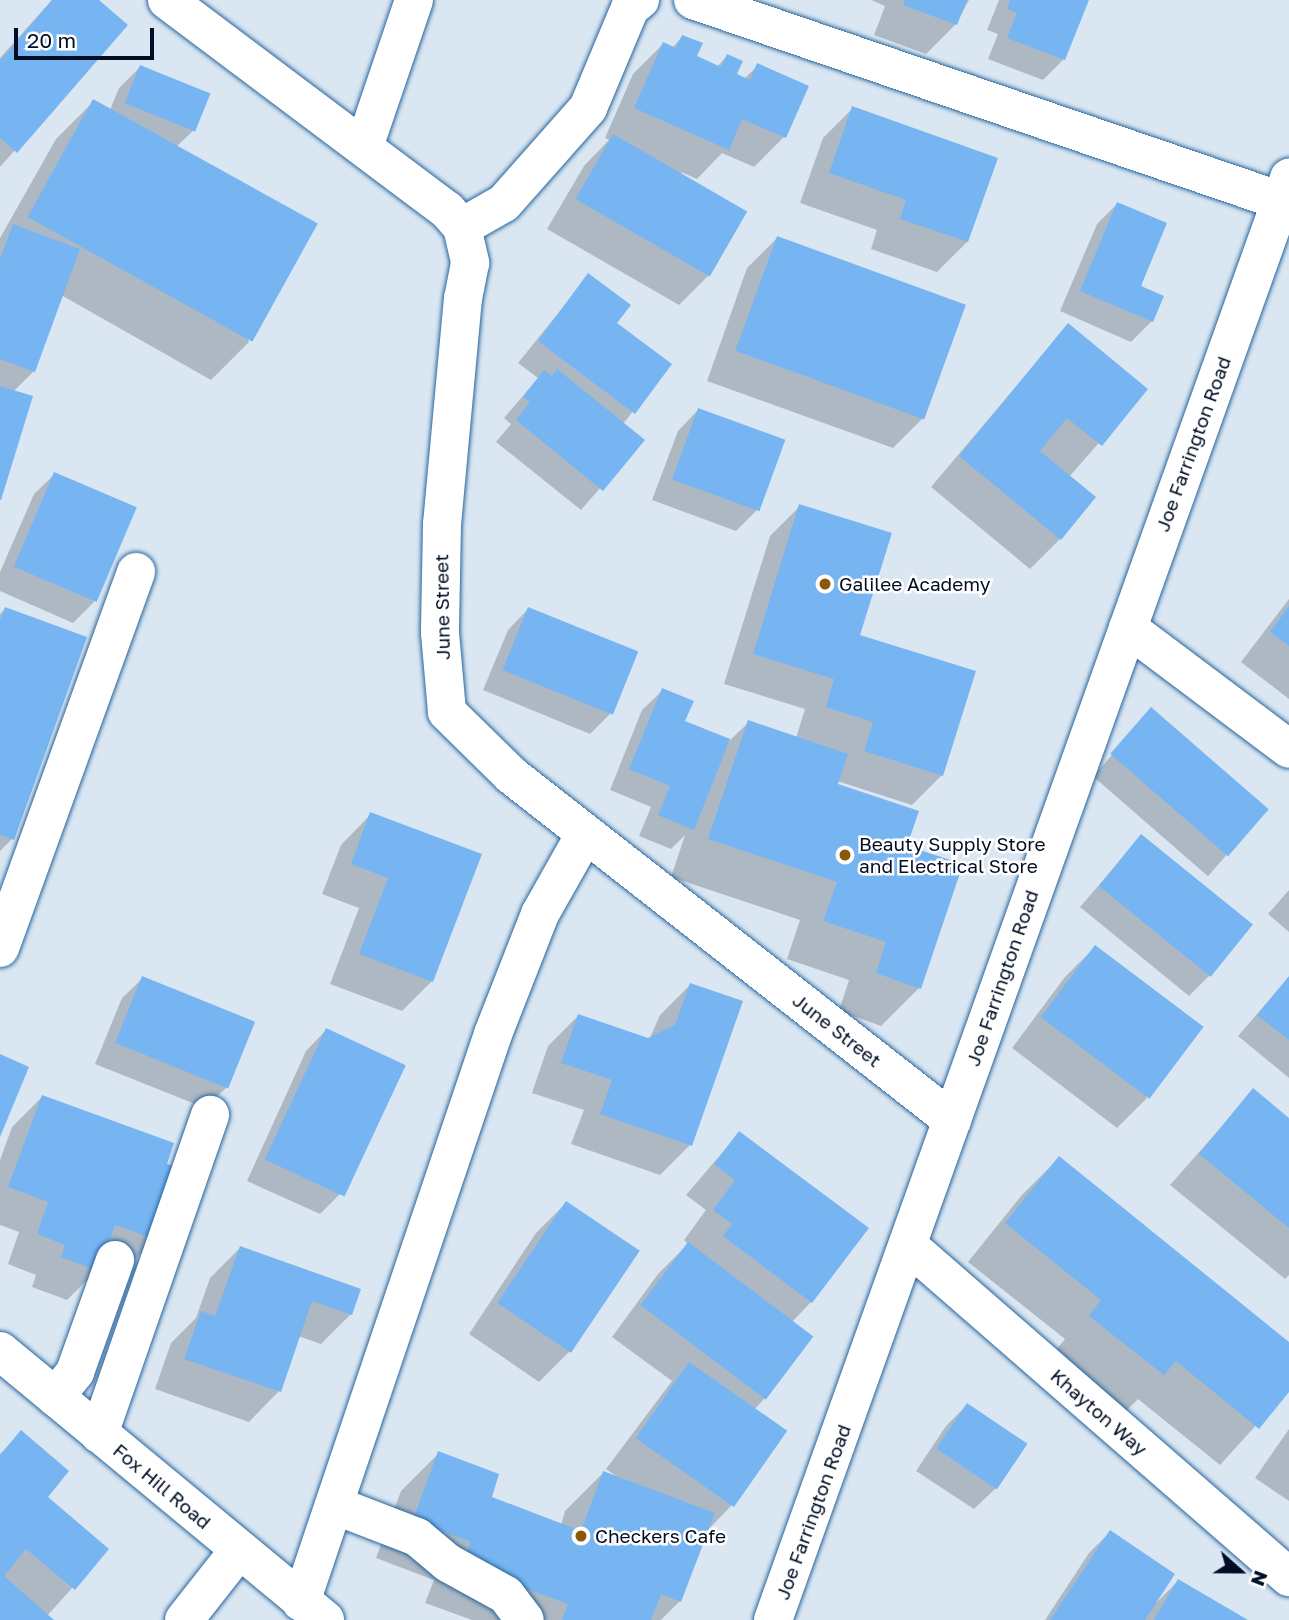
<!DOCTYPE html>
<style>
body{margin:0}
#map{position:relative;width:1289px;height:1620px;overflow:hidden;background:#dae7f3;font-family:"Golos Text",sans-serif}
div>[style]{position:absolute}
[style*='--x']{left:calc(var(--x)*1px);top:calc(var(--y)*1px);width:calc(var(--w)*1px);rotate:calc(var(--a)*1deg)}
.shadow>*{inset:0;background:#0003;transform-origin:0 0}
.building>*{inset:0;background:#77b5f2;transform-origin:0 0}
.roads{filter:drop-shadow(0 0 2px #28659d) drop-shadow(0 0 2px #28659d)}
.minor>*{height:38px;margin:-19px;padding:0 19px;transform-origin:19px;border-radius:19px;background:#fff}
.major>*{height:38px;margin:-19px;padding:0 19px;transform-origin:19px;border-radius:19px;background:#fff}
.dots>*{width:19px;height:19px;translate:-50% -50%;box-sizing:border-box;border:4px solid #fff;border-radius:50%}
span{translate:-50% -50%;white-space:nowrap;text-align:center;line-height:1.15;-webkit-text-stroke:5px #fff;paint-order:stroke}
.street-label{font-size:19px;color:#000d23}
.poi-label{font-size:19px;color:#000d23}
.left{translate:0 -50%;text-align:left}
.north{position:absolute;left:1205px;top:1536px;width:70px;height:70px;-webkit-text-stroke:5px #fff;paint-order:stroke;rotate:111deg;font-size:19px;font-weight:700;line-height:28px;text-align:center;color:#000d23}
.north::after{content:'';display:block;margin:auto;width:24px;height:32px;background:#000d23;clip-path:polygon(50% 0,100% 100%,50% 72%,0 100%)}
.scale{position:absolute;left:14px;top:28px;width:140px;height:32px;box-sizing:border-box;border:4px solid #000d23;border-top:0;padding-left:9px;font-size:21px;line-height:24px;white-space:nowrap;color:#000d23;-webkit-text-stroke:5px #fff;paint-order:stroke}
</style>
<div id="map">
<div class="shadow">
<i style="clip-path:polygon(52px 0,97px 0,125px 25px,0 167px,0 58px)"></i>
<i style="clip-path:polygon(969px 0,956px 24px,926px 54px,874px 35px,885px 6px,871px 0)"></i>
<i style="clip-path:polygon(999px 0,1087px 0,1064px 59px,1043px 80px,988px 59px,998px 34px,987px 30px)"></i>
<i style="clip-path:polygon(682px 37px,695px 57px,717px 67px,727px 56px,735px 75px,744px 79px,757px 66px,807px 87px,784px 137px,754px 167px,722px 153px,697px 179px,681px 172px,709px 275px,679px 305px,547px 229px,584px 166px,609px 140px,605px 138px,633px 74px,663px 44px,672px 48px)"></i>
<i style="clip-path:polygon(140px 67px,194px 130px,176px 147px,249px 342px,211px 380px,61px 295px,34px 371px,13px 392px,0 496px,0 238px,56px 139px,94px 101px,110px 110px,119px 88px)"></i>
<i style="clip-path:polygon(853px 108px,967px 242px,937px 272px,871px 249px,877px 230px,800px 203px,823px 138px)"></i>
<i style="clip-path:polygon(1117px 204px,1152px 321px,1131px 342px,1060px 311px,1097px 224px)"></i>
<i style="clip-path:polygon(777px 238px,923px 418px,893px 448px,707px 381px,747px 268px)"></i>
<i style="clip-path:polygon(588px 276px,615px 323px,670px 364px,623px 424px,642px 440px,581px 510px,496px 442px,511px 424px,504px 418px,538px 378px,518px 363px)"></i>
<i style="clip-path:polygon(1068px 325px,1146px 389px,1069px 477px,1060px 539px,1030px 569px,931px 487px)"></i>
<i style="clip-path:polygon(698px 410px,757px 510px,736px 531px,652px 500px,678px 431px)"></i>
<i style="clip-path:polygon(55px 474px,94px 602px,73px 623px,0 591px,0 572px,34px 494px)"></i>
<i style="clip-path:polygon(800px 506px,858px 636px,942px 775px,912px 805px,837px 781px,836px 785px,905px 847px,919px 988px,881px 1026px,839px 1011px,849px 980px,787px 959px,800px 920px,671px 877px,685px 835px,671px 849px,639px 836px,651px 807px,610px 790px,642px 710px,663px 690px,683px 722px,729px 741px,749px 722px,796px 738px,805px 709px,724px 684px,770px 536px)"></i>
<i style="clip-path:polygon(1289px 599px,1289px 699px,1241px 662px)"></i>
<i style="clip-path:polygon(5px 609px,85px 638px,12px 839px,0 851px,0 614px)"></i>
<i style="clip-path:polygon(528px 609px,611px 713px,590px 734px,483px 690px,508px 630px)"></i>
<i style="left:1151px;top:710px;width:152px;height:88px;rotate:41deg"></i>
<i style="clip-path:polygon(371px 814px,432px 981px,402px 1011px,330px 984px,359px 908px,322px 894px,341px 845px)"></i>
<i style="clip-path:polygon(1141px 836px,1210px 975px,1189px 996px,1080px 907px)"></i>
<i style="clip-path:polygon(1289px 890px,1289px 932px,1268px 914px)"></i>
<i style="clip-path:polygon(1095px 947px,1147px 1098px,1117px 1128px,1012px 1048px,1065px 977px)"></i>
<i style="clip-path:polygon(1289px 977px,1289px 1078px,1238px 1036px)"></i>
<i style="clip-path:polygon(143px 978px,226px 1088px,205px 1108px,95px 1064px,122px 998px)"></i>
<i style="clip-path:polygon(690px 985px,690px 1145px,660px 1175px,571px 1144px,584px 1110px,532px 1093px,548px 1046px,578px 1016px,649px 1040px,660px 1015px)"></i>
<i style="clip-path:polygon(326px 1030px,340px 1194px,320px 1214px,247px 1181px,306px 1051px)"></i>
<i style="clip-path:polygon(1253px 1091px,1289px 1120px,1289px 1275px,1285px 1279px,1170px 1185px)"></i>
<i style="clip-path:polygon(42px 1097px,165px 1165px,155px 1239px,125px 1269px,97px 1270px,67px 1300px,32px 1287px,36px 1275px,8px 1264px,19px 1232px,0 1225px,0 1160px,12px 1127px)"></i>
<i style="clip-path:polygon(739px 1133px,811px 1302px,792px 1322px,765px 1398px,754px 1410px,784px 1431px,731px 1506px,706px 1532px,680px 1601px,661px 1620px,472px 1620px,425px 1603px,434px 1580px,376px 1558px,401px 1491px,439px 1453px,489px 1498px,561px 1525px,565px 1511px,603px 1473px,619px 1478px,606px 1469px,672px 1381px,612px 1337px,658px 1274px,688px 1244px,684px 1240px,706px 1210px,686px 1195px)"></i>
<i style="clip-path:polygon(1059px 1158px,1289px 1344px,1289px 1389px,1220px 1465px,1138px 1399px,1125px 1412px,1053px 1354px,1065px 1339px,968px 1262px,1021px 1196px)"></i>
<i style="clip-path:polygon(566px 1203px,638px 1251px,569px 1352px,539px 1382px,469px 1334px,536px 1233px)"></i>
<i style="clip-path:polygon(240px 1248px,351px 1314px,321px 1344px,298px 1336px,279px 1391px,249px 1422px,155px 1389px,171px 1343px,196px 1318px,210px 1278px)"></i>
<i style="clip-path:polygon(967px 1405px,995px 1489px,974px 1509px,916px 1471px,946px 1426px)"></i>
<i style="clip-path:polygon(1289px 1429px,1289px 1501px,1255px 1478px)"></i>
<i style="clip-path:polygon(21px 1433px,45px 1497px,107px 1549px,47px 1616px,51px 1620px,0 1620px,0 1454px)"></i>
<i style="clip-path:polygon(1110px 1532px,1156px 1603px,1178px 1581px,1243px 1620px,1045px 1620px,1089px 1553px)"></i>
</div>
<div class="building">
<i style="clip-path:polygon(52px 0,99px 0,128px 25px,17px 153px,0 138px,0 61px)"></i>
<i style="clip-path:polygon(905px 0,967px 0,957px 25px,903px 5px)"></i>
<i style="clip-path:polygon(1010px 0,1089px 0,1065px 60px,1007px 38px,1017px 13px,1007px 9px)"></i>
<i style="clip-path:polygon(682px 35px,703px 43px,697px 56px,721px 67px,727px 54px,743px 61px,737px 74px,750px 80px,757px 63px,809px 86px,786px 138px,742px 119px,729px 150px,634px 108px,663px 42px,676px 48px)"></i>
<i style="left:140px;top:65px;width:76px;height:41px;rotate:22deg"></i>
<i style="left:93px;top:99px;width:257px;height:135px;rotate:29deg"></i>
<i style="clip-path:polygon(852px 106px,998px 158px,968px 242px,900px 219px,906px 200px,829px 173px)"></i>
<i style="left:613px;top:134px;width:155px;height:75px;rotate:30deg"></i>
<i style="clip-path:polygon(1117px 202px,1167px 223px,1141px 286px,1164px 296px,1153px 322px,1080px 291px)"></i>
<i style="clip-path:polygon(13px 224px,80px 249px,35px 372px,0 359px,0 259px)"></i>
<i style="left:777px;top:236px;width:201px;height:122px;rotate:20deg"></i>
<i style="clip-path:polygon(588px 273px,631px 305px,617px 323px,672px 364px,635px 414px,538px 341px)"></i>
<i style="clip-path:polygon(1068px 323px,1148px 389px,1102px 446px,1067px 418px,1040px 451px,1096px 497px,1061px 540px,959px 456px)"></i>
<i style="clip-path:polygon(557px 369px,645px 440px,603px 491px,516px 420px,530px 402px,523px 397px,544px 370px,552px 376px)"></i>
<i style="clip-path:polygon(0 386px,33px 396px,1px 500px,0 500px)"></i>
<i style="left:698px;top:408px;width:93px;height:76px;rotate:20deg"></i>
<i style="left:54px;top:472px;width:90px;height:103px;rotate:23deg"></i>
<i style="clip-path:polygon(799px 504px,892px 533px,860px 635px,976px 671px,943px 776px,864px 751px,873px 722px,826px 707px,834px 679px,753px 654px)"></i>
<i style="clip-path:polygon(1289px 606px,1289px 646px,1270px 632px)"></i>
<i style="clip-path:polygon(5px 607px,87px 637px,14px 840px,0 835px,0 620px)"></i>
<i style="left:528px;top:607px;width:119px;height:68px;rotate:22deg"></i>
<i style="clip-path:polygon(662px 688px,694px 701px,685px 721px,730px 739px,694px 830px,658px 815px,670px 786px,629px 769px)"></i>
<i style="left:1151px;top:707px;width:156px;height:62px;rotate:41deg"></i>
<i style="clip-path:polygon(748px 720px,848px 754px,838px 784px,919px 811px,907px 846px,963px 864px,921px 989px,876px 973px,886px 942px,823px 921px,837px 882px,708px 839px)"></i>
<i style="clip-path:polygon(370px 812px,482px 854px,433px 982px,359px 954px,388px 878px,351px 864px)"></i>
<i style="left:1141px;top:834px;width:144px;height:67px;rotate:39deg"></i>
<i style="left:1095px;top:945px;width:136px;height:90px;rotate:37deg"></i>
<i style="left:142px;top:976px;width:122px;height:72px;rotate:22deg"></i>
<i style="clip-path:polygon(1289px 976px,1289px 1040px,1257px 1015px)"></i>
<i style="clip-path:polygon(690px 983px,743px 1001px,692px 1146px,600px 1114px,612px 1080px,561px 1063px,578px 1014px,648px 1038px,675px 1025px)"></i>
<i style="left:326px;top:1028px;width:88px;height:145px;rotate:25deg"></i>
<i style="clip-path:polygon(0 1054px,29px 1067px,0 1137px)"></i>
<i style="clip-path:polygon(1253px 1088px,1289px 1118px,1289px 1228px,1199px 1154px)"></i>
<i style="clip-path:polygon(42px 1095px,174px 1143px,167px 1164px,182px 1169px,157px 1240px,115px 1225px,98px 1271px,61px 1257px,65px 1245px,37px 1234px,48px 1202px,8px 1187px)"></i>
<i style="clip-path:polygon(739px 1131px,869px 1228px,812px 1303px,723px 1236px,732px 1224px,713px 1210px,735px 1180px,714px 1164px)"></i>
<i style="clip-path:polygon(1059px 1156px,1289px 1342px,1289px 1392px,1259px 1429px,1176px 1361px,1164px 1375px,1089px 1316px,1101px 1300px,1005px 1223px)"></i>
<i style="left:566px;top:1201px;width:89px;height:123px;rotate:34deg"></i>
<i style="left:688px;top:1242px;width:157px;height:79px;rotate:37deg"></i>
<i style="clip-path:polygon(240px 1246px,361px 1289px,352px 1315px,312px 1301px,281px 1392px,184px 1359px,201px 1311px,215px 1316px)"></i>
<i style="left:689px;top:1362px;width:120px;height:93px;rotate:35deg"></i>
<i style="left:967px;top:1403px;width:73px;height:55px;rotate:34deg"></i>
<i style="clip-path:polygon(21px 1430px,69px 1471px,48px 1497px,109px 1549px,75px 1590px,26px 1549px,4px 1576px,54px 1620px,0 1620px,0 1455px)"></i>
<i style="clip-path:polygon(438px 1451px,499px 1474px,492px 1497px,581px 1531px,603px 1471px,715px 1513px,681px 1602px,661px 1594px,651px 1620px,562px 1620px,568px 1604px,462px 1565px,471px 1542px,413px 1520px)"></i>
<i style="clip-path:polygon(1110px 1530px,1175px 1574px,1145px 1620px,1050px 1620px)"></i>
<i style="clip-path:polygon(1178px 1579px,1248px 1620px,1154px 1620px)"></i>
</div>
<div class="roads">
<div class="minor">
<i style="--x:167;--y:0;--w:350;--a:36.9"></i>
<i style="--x:447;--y:210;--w:23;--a:49"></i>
<i style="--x:462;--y:227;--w:37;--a:77"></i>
<i style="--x:470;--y:263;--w:36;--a:101"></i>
<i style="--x:463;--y:298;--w:227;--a:95.3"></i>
<i style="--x:442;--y:524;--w:109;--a:91.1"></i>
<i style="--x:440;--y:633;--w:79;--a:84.9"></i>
<i style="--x:447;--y:712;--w:90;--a:44.5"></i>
<i style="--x:511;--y:775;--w:560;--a:38.04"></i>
<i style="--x:693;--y:0;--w:621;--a:18.87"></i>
<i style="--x:364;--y:147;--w:155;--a:-71.2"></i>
<i style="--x:462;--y:227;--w:48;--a:-29.7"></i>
<i style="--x:504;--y:203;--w:127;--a:-48.5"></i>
<i style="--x:588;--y:108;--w:108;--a:-67.2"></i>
<i style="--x:630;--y:8;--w:13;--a:-39"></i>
<i style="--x:1128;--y:628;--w:201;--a:36.9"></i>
<i style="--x:0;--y:948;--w:400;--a:-70.1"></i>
<i style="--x:910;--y:1247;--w:503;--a:41.05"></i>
<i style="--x:55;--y:1397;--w:32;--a:-51"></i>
<i style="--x:75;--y:1372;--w:119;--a:-70.3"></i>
<i style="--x:99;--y:1434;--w:338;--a:-70.8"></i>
<i style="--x:334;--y:1505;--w:89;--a:21.1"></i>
<i style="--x:417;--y:1537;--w:40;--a:40"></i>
<i style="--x:448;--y:1563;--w:66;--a:28.9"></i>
<i style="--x:506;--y:1595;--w:31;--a:53"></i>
<i style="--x:301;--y:1602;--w:600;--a:-71.32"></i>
<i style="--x:493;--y:1034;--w:129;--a:-68.6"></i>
<i style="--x:540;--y:914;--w:92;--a:-60.6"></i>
<i style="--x:184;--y:1620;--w:89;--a:-51.8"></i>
</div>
<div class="major">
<i style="--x:0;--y:1351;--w:422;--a:39.6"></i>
<i style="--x:773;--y:1620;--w:1532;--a:-70.31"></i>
</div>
</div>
<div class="dots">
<i style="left:825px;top:584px;background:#8c5706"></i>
<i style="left:845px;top:855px;background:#8c5706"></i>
<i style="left:581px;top:1536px;background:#8c5706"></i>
</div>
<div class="street-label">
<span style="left:1193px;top:444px;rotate:-70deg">Joe Farrington Road</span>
<span style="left:442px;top:607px;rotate:-91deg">June Street</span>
<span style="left:1002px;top:978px;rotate:-71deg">Joe Farrington Road</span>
<span style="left:837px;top:1030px;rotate:38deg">June Street</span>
<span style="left:1099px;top:1412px;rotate:41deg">Khayton Way</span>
<span style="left:162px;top:1486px;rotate:40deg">Fox Hill Road</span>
<span style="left:813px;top:1512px;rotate:-70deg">Joe Farrington Road</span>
</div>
<div class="poi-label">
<span class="left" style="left:839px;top:584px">Galilee Academy</span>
<span class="left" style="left:859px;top:855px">Beauty Supply Store<br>and Electrical Store</span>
<span class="left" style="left:595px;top:1536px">Checkers Cafe</span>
</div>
<div class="north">N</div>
<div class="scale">20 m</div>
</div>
